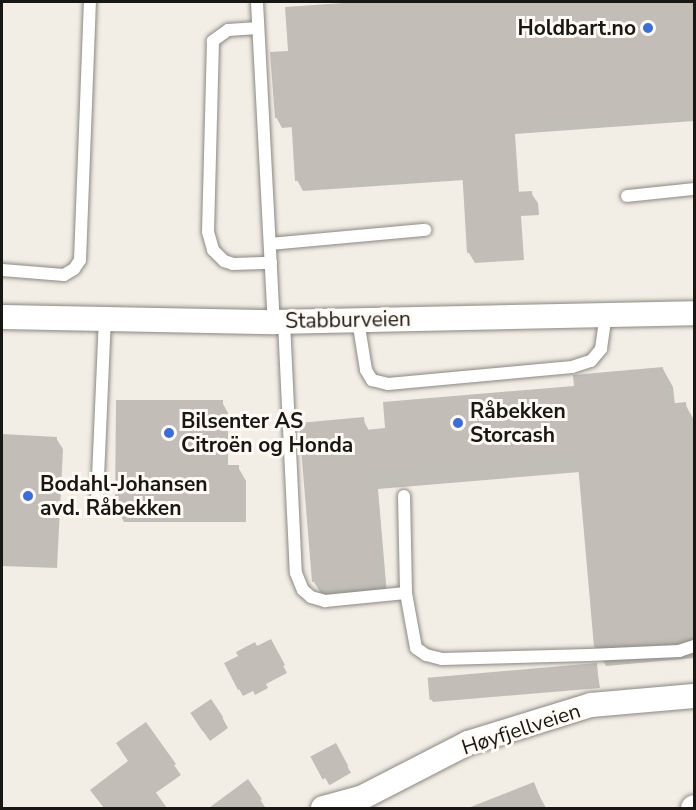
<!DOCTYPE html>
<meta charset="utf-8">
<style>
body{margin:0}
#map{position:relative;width:696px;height:810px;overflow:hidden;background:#f2eee6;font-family:"Nunito Sans",sans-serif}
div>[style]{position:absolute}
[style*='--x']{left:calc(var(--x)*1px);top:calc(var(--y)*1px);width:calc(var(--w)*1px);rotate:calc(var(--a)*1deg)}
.shadow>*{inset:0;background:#0003;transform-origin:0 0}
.building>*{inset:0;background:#c2beb7;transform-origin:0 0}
.roads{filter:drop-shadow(0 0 2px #8b8881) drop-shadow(0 0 2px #8b8881)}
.service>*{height:12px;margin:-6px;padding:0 6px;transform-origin:6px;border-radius:6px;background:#fff}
.minor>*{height:24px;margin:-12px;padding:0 12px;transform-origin:12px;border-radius:12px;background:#fff}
.dots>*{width:16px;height:16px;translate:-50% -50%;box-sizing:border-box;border:3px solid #fffbf4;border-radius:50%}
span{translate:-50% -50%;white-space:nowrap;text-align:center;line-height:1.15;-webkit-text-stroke:6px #fffbf4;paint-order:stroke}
.poi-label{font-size:21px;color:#181714;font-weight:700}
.right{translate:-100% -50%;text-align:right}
.left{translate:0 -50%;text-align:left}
.street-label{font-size:21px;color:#181714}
.frame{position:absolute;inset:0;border:3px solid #181714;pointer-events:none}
</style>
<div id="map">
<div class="shadow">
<i style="clip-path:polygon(380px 2px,694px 2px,694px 121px,515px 134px,519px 194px,531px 193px,538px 203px,539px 215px,521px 216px,524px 260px,475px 263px,469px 253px,464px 180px,303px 191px,297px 180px,293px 127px,282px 128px,276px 117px,290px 52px,287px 8px)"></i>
<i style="clip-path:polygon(663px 369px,673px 387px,675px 405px,685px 404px,694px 420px,694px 658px,606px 666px,595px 647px,580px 472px,378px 489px,387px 595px,325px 600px,314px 582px,363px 419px,369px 431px,387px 429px)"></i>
<i style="clip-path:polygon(222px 402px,228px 413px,228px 467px,238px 467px,246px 481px,246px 522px,124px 522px,116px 508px)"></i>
<i style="clip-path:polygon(2px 436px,56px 438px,63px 449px,57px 568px,2px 566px)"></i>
<i style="clip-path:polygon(270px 641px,287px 673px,266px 684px,268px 688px,255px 695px,253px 691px,243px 696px,239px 689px)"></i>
<i style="clip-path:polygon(596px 664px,600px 688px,433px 702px,431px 699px)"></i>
<i style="clip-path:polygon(222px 717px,228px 728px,210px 741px,198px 724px)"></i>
<i style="left:335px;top:745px;width:32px;height:25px;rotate:60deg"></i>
<i style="clip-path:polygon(129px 762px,174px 765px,181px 775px,154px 794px,165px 808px,104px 808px,92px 790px)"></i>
<i style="clip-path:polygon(248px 781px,265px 807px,211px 808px,210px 808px)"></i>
<i style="clip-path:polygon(533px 784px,546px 808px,473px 808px)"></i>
</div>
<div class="building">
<i style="clip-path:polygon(358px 2px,694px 2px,694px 110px,510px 123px,515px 192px,532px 191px,533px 205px,515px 206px,519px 250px,467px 253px,462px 169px,295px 181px,291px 116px,275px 118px,270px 52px,288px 51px,285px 7px)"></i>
<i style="clip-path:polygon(663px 367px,666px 404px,686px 402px,694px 500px,694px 614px,684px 615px,686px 640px,594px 647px,577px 453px,368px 471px,377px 577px,312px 582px,299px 423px,364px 417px,365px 430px,385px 428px,383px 402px,574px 386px,573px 375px)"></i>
<i style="clip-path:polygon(116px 400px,223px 400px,223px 465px,239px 465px,239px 509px,115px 509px)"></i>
<i style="left:2px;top:434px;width:55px;height:122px;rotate:3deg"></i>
<i style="clip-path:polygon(271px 639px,285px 665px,263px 676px,265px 681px,250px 689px,248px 685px,238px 690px,224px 663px,238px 656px,236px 652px,255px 642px,257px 646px)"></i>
<i style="left:597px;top:663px;width:22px;height:170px;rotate:85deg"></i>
<i style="left:211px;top:699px;width:22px;height:25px;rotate:56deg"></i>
<i style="clip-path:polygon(146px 722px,176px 764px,149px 783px,167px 808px,104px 808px,90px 790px,128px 761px,116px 743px)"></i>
<i style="left:336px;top:743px;width:26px;height:29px;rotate:62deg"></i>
<i style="clip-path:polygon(248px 779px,262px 799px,249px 808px,209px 808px)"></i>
<i style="clip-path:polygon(534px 782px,544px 808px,468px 808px)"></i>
</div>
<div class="roads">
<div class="service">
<i style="--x:257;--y:2;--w:320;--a:87"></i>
<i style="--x:258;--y:28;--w:30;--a:176"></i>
<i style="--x:228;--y:30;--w:19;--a:144"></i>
<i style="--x:213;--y:41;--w:191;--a:91.5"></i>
<i style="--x:208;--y:232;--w:19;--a:74"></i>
<i style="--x:213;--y:250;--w:16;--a:45"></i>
<i style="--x:224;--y:261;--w:9;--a:18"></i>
<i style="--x:233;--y:264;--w:38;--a:-2"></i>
<i style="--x:627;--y:196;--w:67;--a:-6"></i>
<i style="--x:270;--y:244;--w:156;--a:-5.2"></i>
<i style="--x:2;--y:270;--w:62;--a:4.6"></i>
<i style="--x:64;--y:275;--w:12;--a:-31"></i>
<i style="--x:74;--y:269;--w:11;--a:-56"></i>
<i style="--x:80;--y:260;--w:258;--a:-87.8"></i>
<i style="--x:358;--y:320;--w:51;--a:80.9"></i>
<i style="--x:366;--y:370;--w:12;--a:59"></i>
<i style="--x:372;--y:380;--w:16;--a:14"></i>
<i style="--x:388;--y:384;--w:185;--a:-5.3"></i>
<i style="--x:572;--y:367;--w:20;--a:-18"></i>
<i style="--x:591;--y:361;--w:16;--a:-50"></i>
<i style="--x:601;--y:349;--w:34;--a:-82"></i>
<i style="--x:284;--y:322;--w:251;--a:87.3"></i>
<i style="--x:296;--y:573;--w:18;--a:68"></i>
<i style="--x:303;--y:590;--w:11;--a:41"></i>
<i style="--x:311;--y:597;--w:15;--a:16"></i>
<i style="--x:325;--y:601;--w:81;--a:-5.6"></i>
<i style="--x:404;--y:496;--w:97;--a:88.8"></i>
<i style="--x:406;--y:593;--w:56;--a:79.7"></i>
<i style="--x:416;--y:648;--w:12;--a:35"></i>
<i style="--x:426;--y:655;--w:16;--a:14"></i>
<i style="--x:442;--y:659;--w:147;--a:-1.6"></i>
<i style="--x:589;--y:655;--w:90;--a:-2.5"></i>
<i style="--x:679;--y:651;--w:16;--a:-18"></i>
<i style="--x:97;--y:500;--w:182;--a:-87.5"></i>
</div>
<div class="minor">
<i style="--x:2;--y:317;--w:272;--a:1.1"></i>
<i style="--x:274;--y:322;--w:420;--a:-1.2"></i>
<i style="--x:323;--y:808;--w:39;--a:-15"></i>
<i style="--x:361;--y:798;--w:120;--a:-27.2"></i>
<i style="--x:468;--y:743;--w:129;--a:-17.2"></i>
<i style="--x:591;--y:705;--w:103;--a:-5"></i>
<i style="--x:693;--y:808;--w:1;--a:-45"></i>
</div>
</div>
<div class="dots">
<i style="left:648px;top:28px;background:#3a6ddd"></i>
<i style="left:458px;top:423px;background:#3a6ddd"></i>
<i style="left:169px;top:433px;background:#3a6ddd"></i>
<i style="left:28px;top:496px;background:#3a6ddd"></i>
</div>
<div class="poi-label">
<span class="right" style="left:636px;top:28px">Holdbart.no</span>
<span class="left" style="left:470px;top:423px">Råbekken<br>Storcash</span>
<span class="left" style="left:181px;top:433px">Bilsenter AS<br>Citroën og Honda</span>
<span class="left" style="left:40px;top:496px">Bodahl-Johansen<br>avd. Råbekken</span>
</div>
<div class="street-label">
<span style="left:348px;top:320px;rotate:-1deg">Stabburveien</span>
<span style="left:521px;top:729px;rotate:-18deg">Høyfjellveien</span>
</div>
<div class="frame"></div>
</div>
